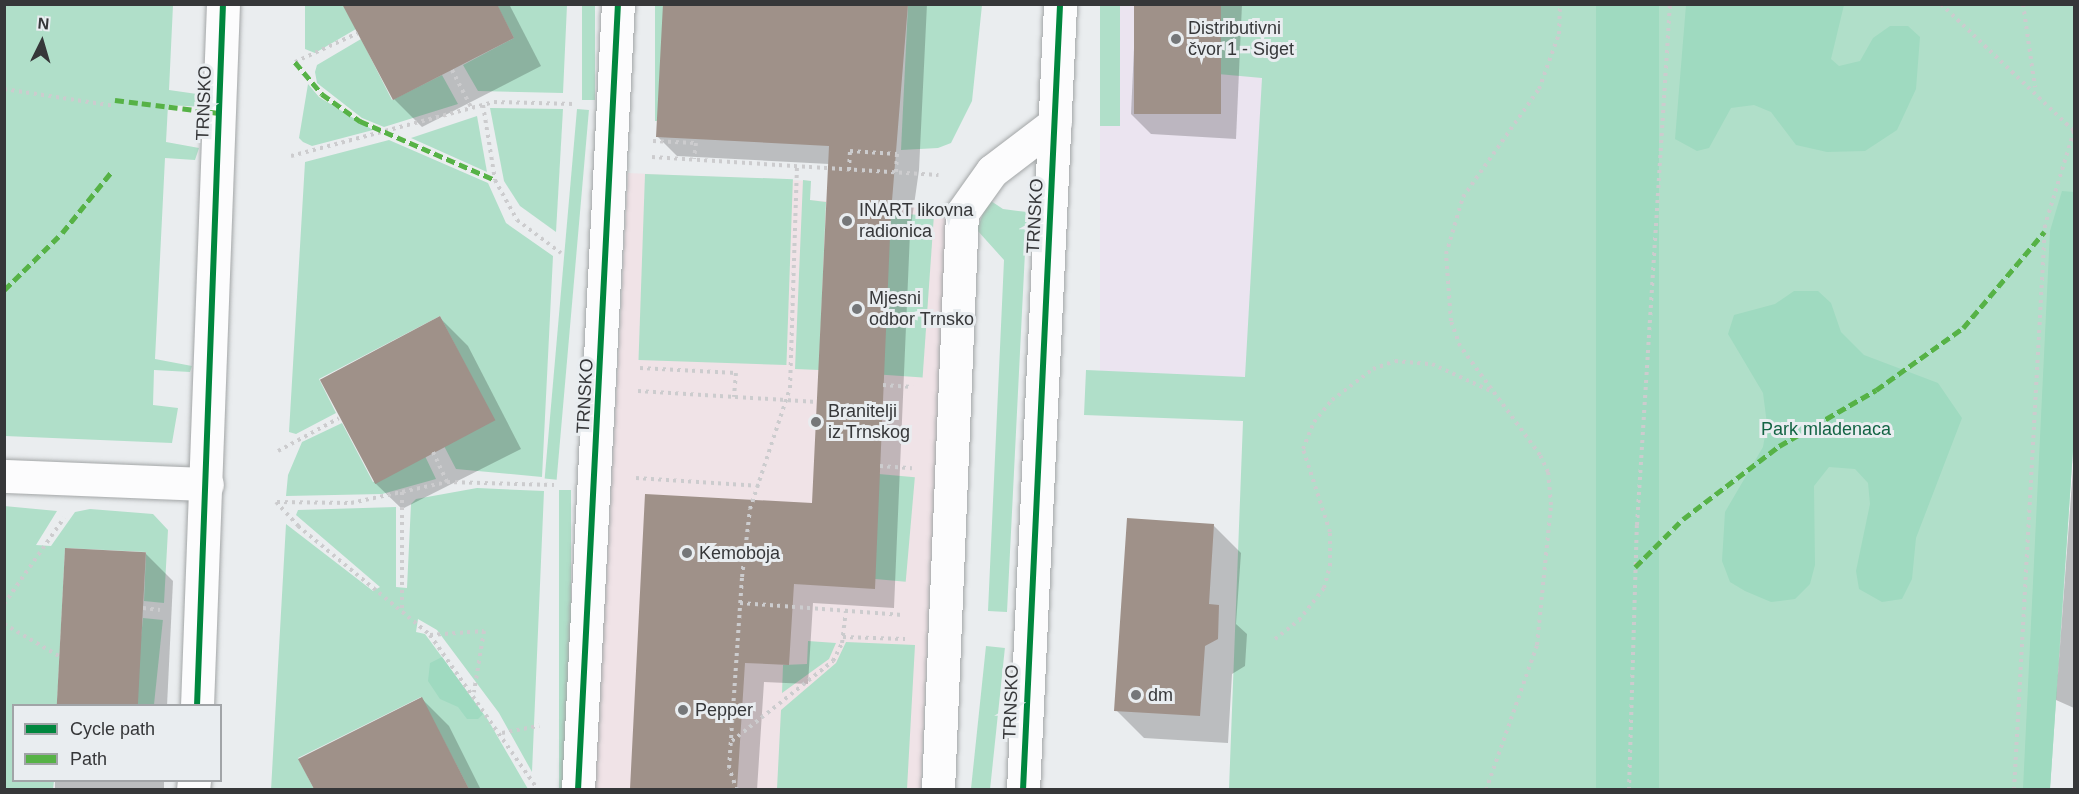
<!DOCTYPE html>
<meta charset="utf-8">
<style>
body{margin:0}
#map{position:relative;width:2079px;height:794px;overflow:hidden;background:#eaedef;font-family:Helvetica,sans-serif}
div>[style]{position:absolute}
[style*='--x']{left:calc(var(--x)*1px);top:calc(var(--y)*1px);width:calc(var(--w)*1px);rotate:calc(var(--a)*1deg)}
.commercial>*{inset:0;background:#f0e3e7}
.industrial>*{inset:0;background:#ebe4f0;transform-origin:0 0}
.green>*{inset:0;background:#b0dfc9;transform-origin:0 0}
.forest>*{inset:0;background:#9fdac0;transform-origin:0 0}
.shadow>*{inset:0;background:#0003;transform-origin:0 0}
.building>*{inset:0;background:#9f9189;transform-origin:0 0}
.path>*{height:4px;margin-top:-2px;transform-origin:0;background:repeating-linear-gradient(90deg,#ccccce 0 3px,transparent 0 7.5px)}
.roads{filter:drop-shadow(0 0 2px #a3a6a7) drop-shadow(0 0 2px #a3a6a7)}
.minor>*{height:33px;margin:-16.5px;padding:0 16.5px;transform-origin:16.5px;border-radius:16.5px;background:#fcfcfd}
.quiet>*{height:4.5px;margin-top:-2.25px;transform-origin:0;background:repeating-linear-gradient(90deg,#56b246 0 9px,transparent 0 13.5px)}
.cycleway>*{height:6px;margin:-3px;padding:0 3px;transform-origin:3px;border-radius:3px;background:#00873e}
.dots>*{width:16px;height:16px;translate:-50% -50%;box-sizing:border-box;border:3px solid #e9edf0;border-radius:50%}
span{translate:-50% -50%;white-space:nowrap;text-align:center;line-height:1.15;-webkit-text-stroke:6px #e9edf0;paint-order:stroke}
.poi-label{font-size:18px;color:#363739}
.left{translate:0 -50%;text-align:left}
.street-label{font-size:18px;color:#363739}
.park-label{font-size:18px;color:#136444}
.frame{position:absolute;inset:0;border:6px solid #363739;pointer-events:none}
.legend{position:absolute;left:12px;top:704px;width:210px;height:78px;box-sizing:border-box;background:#e9edf0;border:2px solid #a1a4a7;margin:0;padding:8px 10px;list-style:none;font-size:18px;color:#363739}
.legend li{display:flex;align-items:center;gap:12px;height:30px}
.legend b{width:30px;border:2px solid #a1a4a7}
.north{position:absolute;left:12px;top:12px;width:60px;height:60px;-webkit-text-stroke:4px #e9edf0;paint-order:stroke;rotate:5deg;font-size:16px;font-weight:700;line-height:24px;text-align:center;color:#363739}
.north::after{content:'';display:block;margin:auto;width:21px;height:27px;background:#363739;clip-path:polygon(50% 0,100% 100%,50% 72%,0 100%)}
</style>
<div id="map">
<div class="commercial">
<i style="clip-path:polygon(628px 173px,811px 181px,810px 200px,947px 209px,921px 789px,595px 790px)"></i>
</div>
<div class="industrial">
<i style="left:1100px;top:5px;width:166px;height:410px"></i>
</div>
<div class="green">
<i style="clip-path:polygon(4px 5px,173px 5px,169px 90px,204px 95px,204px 107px,168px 105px,166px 142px,199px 148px,195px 160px,165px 158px,155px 359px,192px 366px,190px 372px,154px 370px,153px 405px,178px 408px,172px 443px,5px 436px)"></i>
<i style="clip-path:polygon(305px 5px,343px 5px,356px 29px,315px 53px,305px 49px)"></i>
<i style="clip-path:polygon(497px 5px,567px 5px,563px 93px,478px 91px,463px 65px,514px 38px)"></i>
<i style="left:582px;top:5px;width:13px;height:95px"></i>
<i style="left:655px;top:5px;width:8px;height:116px"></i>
<i style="clip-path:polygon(908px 5px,982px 5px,972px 101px,951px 143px,938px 148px,901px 150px)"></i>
<i style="left:1100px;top:5px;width:20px;height:121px"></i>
<i style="clip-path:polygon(1221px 5px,2074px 5px,2074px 435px,2050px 789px,1229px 789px,1243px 421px,1084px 415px,1086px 370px,1245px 377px,1262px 78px,1218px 74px)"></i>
<i style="clip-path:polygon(361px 39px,392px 100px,442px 75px,458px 104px,384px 127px,362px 118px,317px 83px,315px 72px,317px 65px)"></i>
<i style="clip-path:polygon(308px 84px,319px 97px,373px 130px,312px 146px,303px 142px,299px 138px)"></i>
<i style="clip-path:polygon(490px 108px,563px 109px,556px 232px,520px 206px,504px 181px)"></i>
<i style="left:577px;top:109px;width:12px;height:371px;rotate:5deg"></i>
<i style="clip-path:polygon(477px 116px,487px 172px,411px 138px)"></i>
<i style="clip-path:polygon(389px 140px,488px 183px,506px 223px,553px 256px,542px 477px,456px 469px,444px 446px,494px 420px,440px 316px,319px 379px,336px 413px,296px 434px,289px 432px,305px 162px)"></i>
<i style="left:645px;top:174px;width:148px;height:186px;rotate:2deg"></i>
<i style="clip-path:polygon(803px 180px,811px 181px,810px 200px,826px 202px,819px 370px,795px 369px)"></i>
<i style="clip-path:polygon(988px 199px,1003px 209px,1027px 212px,1007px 612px,988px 611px,1004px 260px,977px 230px)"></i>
<i style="left:891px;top:213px;width:43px;height:162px;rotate:4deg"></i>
<i style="clip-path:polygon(342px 423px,373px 482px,425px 456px,436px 479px,382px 494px,286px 496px,288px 475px,302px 442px)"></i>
<i style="left:879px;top:474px;width:36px;height:105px;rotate:5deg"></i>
<i style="clip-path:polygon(477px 488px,544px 491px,532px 772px,499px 713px,437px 630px,418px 619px,416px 632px,425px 634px,488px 720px,528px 789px,469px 789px,421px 697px,298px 758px,314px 789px,271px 790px,286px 524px,373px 591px,380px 587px,296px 515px,298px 510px,396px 507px,396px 587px,407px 588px,411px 504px,416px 499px)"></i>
<i style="left:559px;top:490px;width:12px;height:300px"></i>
<i style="clip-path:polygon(4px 506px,57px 511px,36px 545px,51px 546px,75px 512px,90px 509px,153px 514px,168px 530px,164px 603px,144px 601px,146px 552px,65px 548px,57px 705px,14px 706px,14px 780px,54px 781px,53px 789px,5px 789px)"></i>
<i style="left:143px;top:618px;width:20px;height:88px;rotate:6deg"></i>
<i style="clip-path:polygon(808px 641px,836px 643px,829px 659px,782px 693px,783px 665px,807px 664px)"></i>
<i style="clip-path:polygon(846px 642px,915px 645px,907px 789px,777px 789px,781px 710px,836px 663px)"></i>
<i style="left:986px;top:646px;width:19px;height:143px;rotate:6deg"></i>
</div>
<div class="forest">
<i style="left:1596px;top:5px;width:63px;height:786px"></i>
<i style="clip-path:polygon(1686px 5px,1844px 5px,1831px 59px,1839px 66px,1860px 61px,1873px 38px,1890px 26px,1908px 26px,1920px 37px,1916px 89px,1897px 130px,1865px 151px,1827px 152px,1796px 145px,1771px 112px,1754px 105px,1731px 108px,1709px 148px,1697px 151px,1675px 139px)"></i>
<i style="clip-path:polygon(2062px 191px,2074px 192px,2074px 435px,2050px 789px,2023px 789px,2050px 231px)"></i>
<i style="clip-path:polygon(1794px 291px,1818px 291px,1831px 303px,1841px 332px,1864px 355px,1938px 383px,1962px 418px,1916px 538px,1912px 579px,1902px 599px,1882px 602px,1859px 589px,1856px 571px,1870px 504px,1868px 483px,1855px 469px,1829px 467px,1814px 486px,1815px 565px,1810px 584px,1795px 599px,1771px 602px,1745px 591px,1730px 582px,1722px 561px,1725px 512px,1763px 447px,1767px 424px,1763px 393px,1728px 334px,1734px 315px,1775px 304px)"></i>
<i style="clip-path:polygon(442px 657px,483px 714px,478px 719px,467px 719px,458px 707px,440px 699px,428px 681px,430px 663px)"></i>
</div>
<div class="shadow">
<i style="clip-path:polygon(345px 4px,509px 4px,541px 66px,422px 127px,394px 99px)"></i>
<i style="clip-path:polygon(664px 4px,927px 4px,919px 170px,910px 233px,894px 608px,813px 603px,808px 684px,764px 682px,757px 790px,632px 790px,646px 496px,814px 504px,829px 164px,677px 156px,658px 137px)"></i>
<i style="clip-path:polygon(1136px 4px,1242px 4px,1236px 139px,1151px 134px,1131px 114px)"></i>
<i style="clip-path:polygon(440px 318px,468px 346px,521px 449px,402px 509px,374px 482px)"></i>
<i style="clip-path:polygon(2074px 455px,2074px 708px,2056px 700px)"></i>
<i style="clip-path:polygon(1213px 525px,1241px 553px,1236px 624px,1247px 634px,1245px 666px,1232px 674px,1228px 743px,1144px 738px,1116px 710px)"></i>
<i style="clip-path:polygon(67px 549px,145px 553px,173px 581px,167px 706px,59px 706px)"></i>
<i style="clip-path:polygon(421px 698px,449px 726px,481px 790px,315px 790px,300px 759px)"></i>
<i style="left:55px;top:780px;width:109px;height:10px"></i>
</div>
<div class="building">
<i style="clip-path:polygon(342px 4px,497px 4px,514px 38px,393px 100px)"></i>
<i style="clip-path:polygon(663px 4px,908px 4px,891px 213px,875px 589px,794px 584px,789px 665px,745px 663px,737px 789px,630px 789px,645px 494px,812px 503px,829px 146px,656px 137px)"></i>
<i style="left:1134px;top:4px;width:87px;height:110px"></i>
<i style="left:440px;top:316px;width:118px;height:136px;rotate:62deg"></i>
<i style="clip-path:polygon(1127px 518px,1214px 524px,1209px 604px,1219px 605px,1218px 639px,1205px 646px,1200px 716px,1114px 711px)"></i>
<i style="left:65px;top:548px;width:81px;height:157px;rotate:3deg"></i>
<i style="clip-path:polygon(422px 697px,469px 789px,314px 789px,298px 759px)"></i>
</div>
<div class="path">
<i style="--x:1941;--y:4;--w:184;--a:43.7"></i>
<i style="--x:2074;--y:131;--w:98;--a:107.1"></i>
<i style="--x:2045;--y:225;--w:566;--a:93.14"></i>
<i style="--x:2023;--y:4;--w:84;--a:81.8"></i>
<i style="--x:295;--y:62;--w:69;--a:-24.7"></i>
<i style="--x:452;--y:70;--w:44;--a:62.9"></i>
<i style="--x:4;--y:89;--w:112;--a:8.7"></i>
<i style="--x:483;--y:105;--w:76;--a:80.9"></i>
<i style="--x:495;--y:180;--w:46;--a:61.2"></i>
<i style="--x:517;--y:220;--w:55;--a:36.9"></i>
<i style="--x:653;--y:141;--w:43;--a:2.7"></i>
<i style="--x:696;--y:143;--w:16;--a:97"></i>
<i style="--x:291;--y:156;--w:210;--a:-14.9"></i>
<i style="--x:494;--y:102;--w:80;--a:1.4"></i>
<i style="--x:652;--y:157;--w:287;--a:3.6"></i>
<i style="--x:849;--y:170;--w:19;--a:-87"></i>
<i style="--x:850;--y:151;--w:47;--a:3.7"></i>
<i style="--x:897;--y:154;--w:18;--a:93"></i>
<i style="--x:640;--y:368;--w:96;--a:3"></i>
<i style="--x:736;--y:373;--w:24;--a:95"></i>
<i style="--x:883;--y:385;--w:30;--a:4"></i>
<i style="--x:638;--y:391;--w:179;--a:3.5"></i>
<i style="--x:278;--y:451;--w:69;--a:-28.4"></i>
<i style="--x:433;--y:452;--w:33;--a:65"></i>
<i style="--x:880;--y:466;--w:32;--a:4"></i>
<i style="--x:636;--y:478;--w:125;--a:3.7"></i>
<i style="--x:402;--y:492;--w:119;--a:90"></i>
<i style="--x:276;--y:502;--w:33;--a:47"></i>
<i style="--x:298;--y:526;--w:171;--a:39.5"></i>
<i style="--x:430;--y:635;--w:185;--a:55.1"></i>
<i style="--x:277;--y:502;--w:74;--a:0.8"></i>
<i style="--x:351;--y:503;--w:98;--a:-12.3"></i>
<i style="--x:447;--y:482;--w:107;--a:1.6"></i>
<i style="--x:740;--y:603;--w:163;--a:4.2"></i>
<i style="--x:4;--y:604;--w:105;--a:-55.1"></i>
<i style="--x:143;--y:608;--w:17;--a:7"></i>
<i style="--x:4;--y:624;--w:64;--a:30.2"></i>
<i style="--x:430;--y:635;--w:54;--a:-4.2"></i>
<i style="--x:484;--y:631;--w:62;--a:99.3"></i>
<i style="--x:843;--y:637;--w:62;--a:1.8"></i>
<i style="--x:1275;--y:639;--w:31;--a:-38"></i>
<i style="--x:1299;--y:620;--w:41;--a:-52"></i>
<i style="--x:1324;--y:588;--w:23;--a:-75"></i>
<i style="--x:1330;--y:566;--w:34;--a:-90"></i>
<i style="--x:1330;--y:532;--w:87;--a:-108"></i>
<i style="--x:1303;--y:449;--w:29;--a:-68"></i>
<i style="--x:1314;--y:422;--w:28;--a:-51"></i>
<i style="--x:1332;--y:400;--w:51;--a:-37.1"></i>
<i style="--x:1373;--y:369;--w:23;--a:-20"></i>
<i style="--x:1395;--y:361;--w:37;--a:5"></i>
<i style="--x:1432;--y:364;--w:65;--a:24.6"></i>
<i style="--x:502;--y:733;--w:38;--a:-11"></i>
<i style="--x:732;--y:741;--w:129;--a:-38.4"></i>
<i style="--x:833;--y:661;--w:20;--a:-63"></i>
<i style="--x:842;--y:643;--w:32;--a:-83"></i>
<i style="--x:737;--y:790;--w:23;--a:-110"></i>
<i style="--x:729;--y:768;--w:191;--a:-86.1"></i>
<i style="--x:742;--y:577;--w:68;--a:-83.3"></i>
<i style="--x:750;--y:509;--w:127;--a:-71.7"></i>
<i style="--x:790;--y:388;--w:222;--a:-88.2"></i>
<i style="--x:1486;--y:790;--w:154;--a:-70.6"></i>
<i style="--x:1537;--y:645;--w:141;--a:-84.3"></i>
<i style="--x:1551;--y:505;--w:33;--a:-95"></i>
<i style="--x:1548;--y:472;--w:19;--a:-115"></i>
<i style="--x:1540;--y:455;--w:135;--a:-126.3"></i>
<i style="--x:1460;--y:346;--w:27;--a:-110"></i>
<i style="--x:1451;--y:321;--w:67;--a:-94.3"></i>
<i style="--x:1446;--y:254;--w:59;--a:-73.4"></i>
<i style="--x:1463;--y:197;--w:132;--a:-54.9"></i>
<i style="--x:1539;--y:89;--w:59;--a:-70"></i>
<i style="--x:1559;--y:34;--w:30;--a:-88"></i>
<i style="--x:1629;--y:790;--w:265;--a:-88.3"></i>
<i style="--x:1637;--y:525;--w:522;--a:-86.38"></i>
</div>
<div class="roads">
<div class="minor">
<i style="--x:4;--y:476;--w:203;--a:2.3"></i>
<i style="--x:197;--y:706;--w:702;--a:-87.88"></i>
<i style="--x:193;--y:790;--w:10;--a:-84"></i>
<i style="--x:578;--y:790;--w:787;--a:-87.09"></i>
<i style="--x:938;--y:790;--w:577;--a:-87.62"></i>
<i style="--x:962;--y:213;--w:52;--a:-54.5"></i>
<i style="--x:992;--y:171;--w:79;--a:-37.3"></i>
<i style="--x:1023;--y:790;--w:787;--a:-87.3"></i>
</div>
</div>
<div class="quiet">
<i style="--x:295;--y:62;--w:42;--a:49.8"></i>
<i style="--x:322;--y:94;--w:47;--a:35.4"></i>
<i style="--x:360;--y:121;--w:147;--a:23.6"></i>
<i style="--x:115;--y:100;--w:105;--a:7.1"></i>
<i style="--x:4;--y:290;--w:81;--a:-44.5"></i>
<i style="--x:62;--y:233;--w:80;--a:-51.1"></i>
<i style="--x:1635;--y:567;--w:68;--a:-45"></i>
<i style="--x:1683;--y:519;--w:121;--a:-37.2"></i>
<i style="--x:1779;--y:446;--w:112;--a:-30"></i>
<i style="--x:1876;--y:390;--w:107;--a:-35.5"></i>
<i style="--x:1963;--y:328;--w:126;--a:-49.8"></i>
</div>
<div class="cycleway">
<i style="--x:197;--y:706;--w:702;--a:-87.88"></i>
<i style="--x:578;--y:790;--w:787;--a:-87.09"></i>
<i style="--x:1023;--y:790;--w:787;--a:-87.3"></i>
</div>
<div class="dots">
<i style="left:1176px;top:39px;background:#757779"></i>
<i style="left:847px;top:221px;background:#757779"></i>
<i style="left:857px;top:309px;background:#757779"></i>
<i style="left:816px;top:422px;background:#757779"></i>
<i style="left:687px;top:553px;background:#757779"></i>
<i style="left:1136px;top:695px;background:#757779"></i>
<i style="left:683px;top:710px;background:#757779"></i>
</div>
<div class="poi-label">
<span class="left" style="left:1188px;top:39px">Distributivni<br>čvor 1 - Siget</span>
<span class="left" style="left:859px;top:221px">INART likovna<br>radionica</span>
<span class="left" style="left:869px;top:309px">Mjesni<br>odbor Trnsko</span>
<span class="left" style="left:828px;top:422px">Branitelji<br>iz Trnskog</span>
<span class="left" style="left:699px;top:553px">Kemoboja</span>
<span class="left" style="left:1148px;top:695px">dm</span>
<span class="left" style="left:695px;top:710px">Pepper</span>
</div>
<div class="street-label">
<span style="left:204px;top:103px;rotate:-88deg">TRNSKO</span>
<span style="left:1035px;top:216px;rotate:-87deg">TRNSKO</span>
<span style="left:585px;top:396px;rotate:-87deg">TRNSKO</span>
<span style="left:1011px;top:702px;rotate:-88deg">TRNSKO</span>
</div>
<div class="park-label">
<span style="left:1826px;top:429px">Park mladenaca</span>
</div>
<div class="frame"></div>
<ul class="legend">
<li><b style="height:8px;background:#00873e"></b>Cycle path</li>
<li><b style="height:8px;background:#56b246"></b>Path</li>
</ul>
<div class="north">N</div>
</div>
